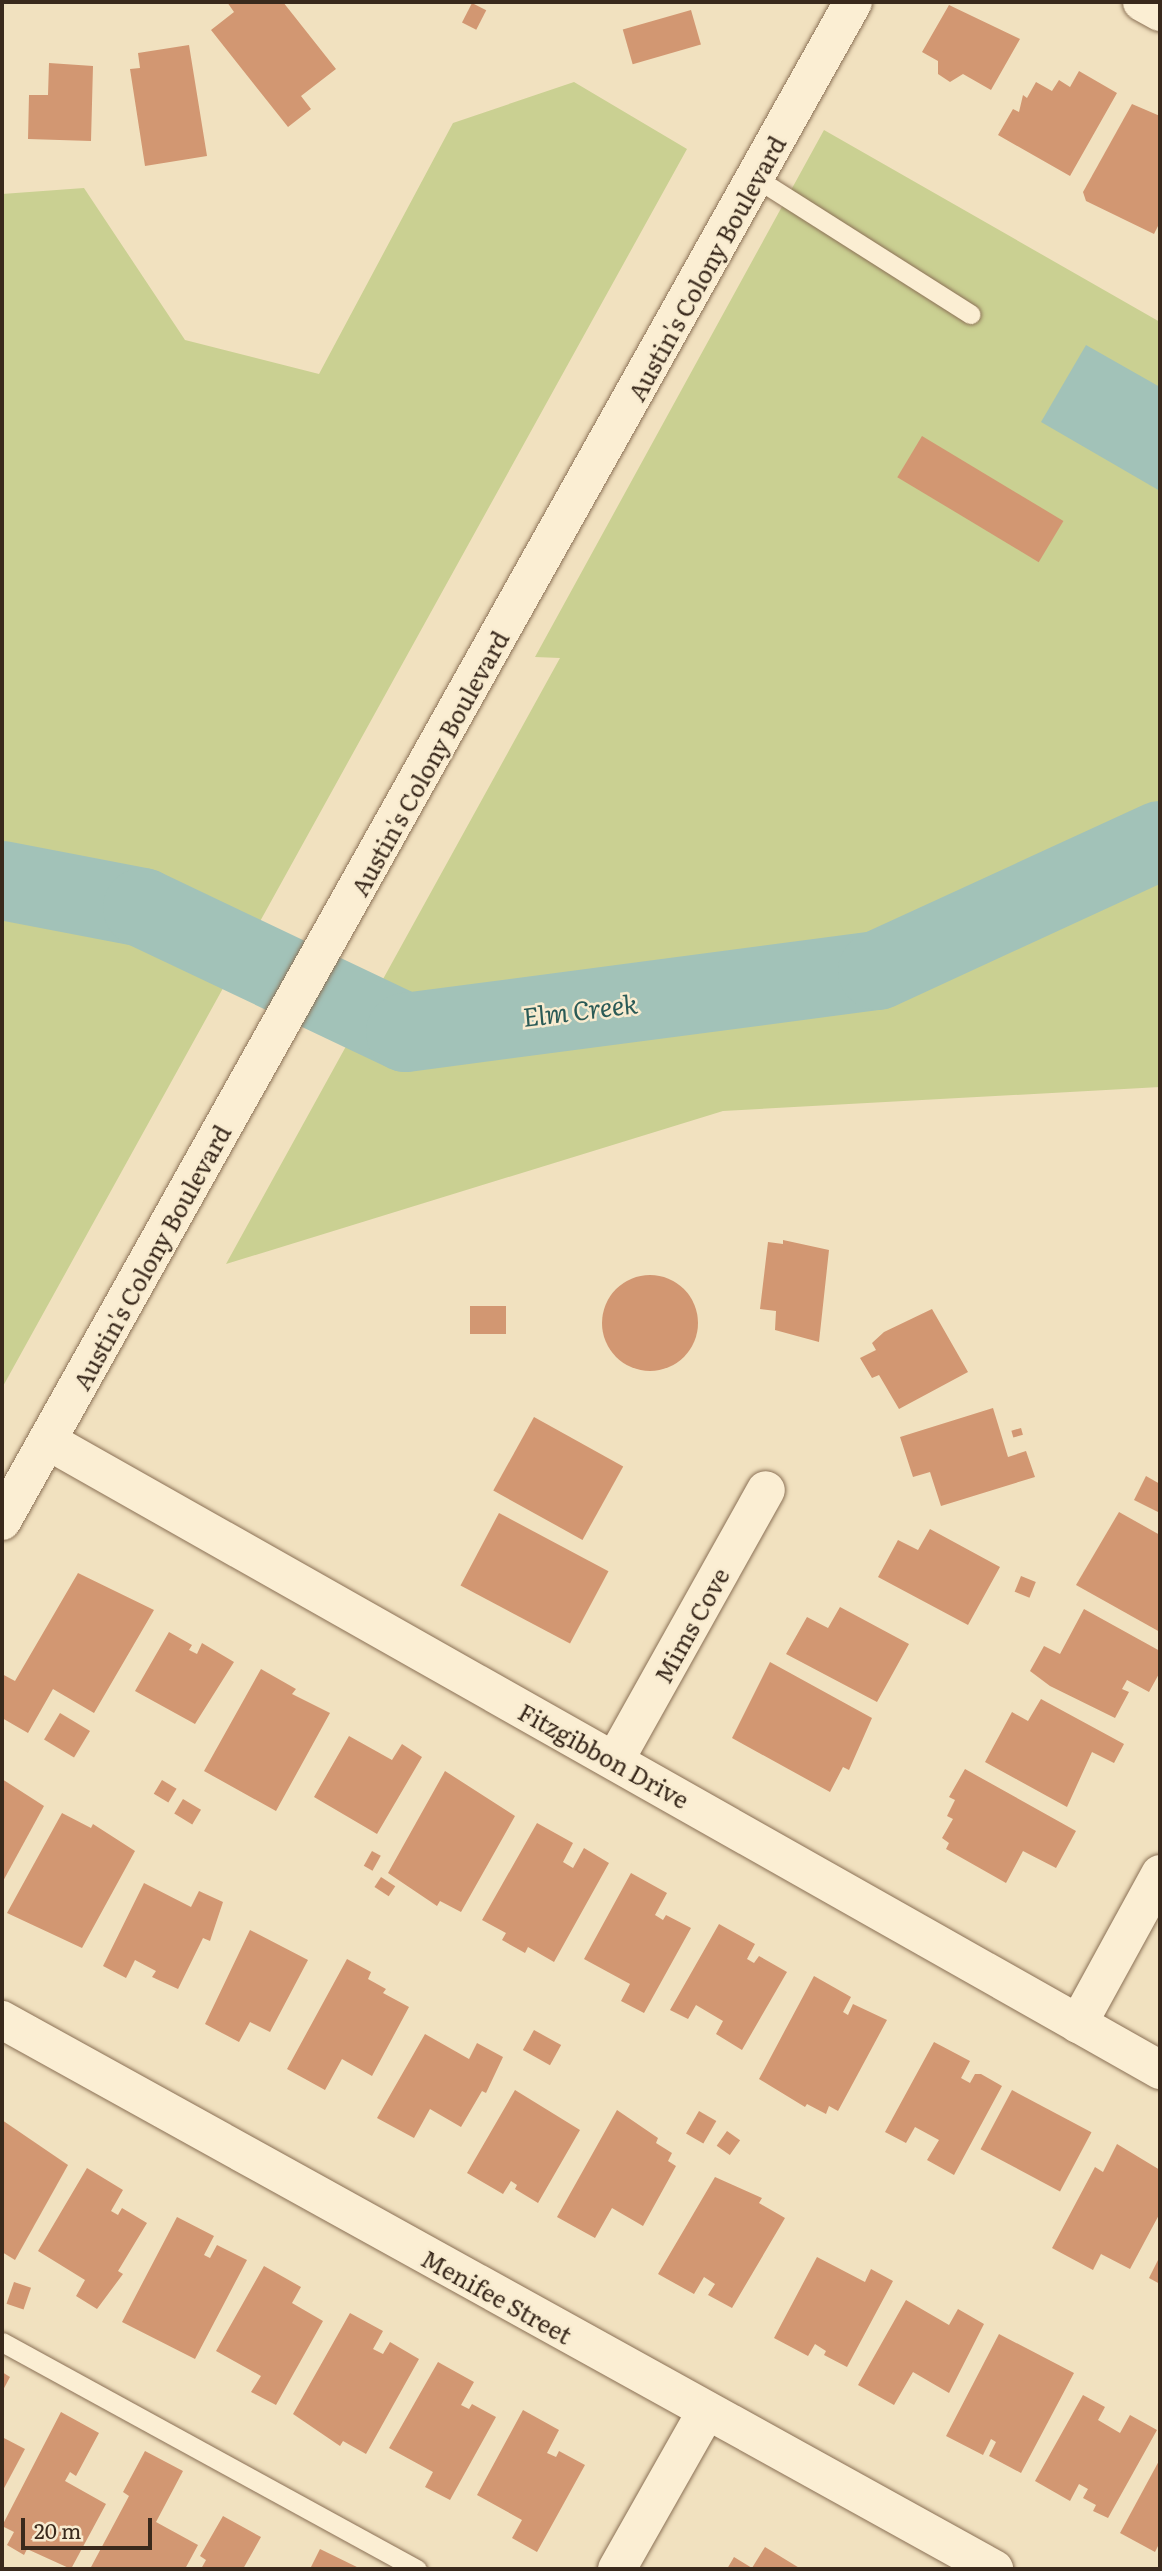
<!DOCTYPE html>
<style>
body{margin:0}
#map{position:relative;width:1162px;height:2571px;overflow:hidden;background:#f1e1bf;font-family:Literata,serif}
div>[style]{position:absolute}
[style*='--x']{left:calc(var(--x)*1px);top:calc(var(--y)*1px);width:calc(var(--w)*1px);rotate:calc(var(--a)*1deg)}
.green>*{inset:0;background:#cad092}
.water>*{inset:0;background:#a2c2b8}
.river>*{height:79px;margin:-39.5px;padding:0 39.5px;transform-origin:39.5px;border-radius:39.5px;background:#a2c2b8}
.building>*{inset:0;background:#d29772;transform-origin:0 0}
.round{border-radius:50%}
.roads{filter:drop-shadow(0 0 2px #8b7156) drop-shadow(0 0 2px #8b7156)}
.lane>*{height:19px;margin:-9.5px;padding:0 9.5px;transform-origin:9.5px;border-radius:9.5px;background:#fbeed3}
.street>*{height:38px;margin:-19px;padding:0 19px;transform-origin:19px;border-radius:19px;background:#fbeed3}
.secondary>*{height:38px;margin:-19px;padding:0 19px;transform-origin:19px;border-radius:19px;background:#fbeed3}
span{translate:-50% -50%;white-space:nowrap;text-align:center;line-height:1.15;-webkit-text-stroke:5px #f8ebcf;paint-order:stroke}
.street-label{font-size:24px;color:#39291c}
.water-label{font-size:26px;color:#2a5a56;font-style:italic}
.frame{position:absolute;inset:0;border:4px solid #39291c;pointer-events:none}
.scale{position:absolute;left:21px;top:2518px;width:131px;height:32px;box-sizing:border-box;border:4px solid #39291c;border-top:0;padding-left:9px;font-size:21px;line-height:24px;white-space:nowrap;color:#39291c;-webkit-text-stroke:5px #f8ebcf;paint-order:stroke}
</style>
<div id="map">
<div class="green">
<i style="clip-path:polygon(574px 82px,687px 149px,2px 1388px,2px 194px,84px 188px,185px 340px,319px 374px,453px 123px)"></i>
<i style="clip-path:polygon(824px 130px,1160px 322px,1160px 1087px,723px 1111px,226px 1264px,560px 658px,535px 657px)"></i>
</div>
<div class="water">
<i style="clip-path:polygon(1086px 345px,1160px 387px,1160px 491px,1041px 422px)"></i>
</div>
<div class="river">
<i style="--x:2;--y:880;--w:143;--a:10.9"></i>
<i style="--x:142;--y:907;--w:291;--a:25.4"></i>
<i style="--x:405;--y:1032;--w:476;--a:-7.5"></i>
<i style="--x:877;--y:970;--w:311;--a:-24.7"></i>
</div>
<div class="building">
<i style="clip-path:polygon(227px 2px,283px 2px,336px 69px,301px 96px,311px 109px,288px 127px,211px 30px,234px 12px)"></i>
<i style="left:472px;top:3px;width:16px;height:22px;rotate:27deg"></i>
<i style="clip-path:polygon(949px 5px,1020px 39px,991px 90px,963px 74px,950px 82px,938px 74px,938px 61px,922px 52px)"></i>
<i style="left:691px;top:10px;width:36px;height:71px;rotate:74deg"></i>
<i style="clip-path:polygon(189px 45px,207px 156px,145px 166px,130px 69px,140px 68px,138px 53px)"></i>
<i style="clip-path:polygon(49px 63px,93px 66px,91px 141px,28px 139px,29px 95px,48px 95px)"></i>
<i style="clip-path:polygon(1079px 71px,1117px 93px,1070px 176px,998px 135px,1013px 109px,1019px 112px,1023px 95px,1027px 98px,1036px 82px,1052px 91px,1059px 80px,1070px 87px)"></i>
<i style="clip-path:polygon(1132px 104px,1160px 116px,1160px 222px,1154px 234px,1086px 201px,1083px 192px)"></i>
<i style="left:922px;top:436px;width:165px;height:48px;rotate:31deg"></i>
<i style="clip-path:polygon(783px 1240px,829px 1250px,819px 1342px,775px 1330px,776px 1311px,760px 1309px,768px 1242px,783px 1244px)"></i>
<i class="round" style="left:602px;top:1275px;width:96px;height:96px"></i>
<i style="left:470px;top:1306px;width:36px;height:28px"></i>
<i style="clip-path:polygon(932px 1309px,968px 1372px,899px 1409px,879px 1375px,872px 1378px,860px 1358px,876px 1350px,872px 1343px,884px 1332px)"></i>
<i style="clip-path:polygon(993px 1408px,1008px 1457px,1026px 1451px,1035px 1477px,941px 1506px,930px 1472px,913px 1477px,900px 1437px)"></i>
<i style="left:534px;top:1417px;width:102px;height:84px;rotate:29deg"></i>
<i style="left:1021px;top:1428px;width:7px;height:10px;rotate:74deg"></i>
<i style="clip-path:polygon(1146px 1476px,1160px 1484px,1160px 1513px,1134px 1500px)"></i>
<i style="clip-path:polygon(1119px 1512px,1160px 1535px,1160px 1632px,1076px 1585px)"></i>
<i style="left:499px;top:1513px;width:124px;height:82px;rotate:28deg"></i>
<i style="clip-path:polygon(930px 1529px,1000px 1567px,968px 1625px,878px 1577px,898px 1540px,918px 1550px)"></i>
<i style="clip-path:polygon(78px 1573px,154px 1610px,94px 1713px,53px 1689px,28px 1733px,2px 1718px,2px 1674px,15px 1681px)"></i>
<i style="left:1021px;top:1576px;width:16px;height:17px;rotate:22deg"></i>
<i style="clip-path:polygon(840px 1607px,909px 1644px,877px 1702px,786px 1654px,807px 1617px,828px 1628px)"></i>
<i style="clip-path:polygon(1084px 1609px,1160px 1651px,1160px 1672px,1149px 1692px,1127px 1680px,1122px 1689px,1129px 1692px,1115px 1718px,1050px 1686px,1030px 1671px,1044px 1646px,1060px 1654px)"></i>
<i style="clip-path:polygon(169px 1632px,192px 1645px,189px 1650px,197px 1654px,202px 1643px,234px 1662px,195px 1724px,135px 1691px)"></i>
<i style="clip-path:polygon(770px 1662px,872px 1718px,849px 1770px,843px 1767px,830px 1792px,732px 1738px)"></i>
<i style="clip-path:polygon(261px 1669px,296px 1689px,292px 1694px,330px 1713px,276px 1811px,204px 1771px)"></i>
<i style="clip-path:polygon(1041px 1699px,1124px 1744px,1114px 1763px,1092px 1752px,1067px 1807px,985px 1762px,1012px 1712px,1028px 1721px)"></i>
<i style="left:60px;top:1713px;width:35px;height:31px;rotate:31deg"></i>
<i style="clip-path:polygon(349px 1736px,392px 1760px,402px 1744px,422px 1757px,377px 1834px,314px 1797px)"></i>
<i style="clip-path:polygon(965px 1769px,1076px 1831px,1056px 1868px,1023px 1851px,1006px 1883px,946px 1849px,949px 1843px,942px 1838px,953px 1819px,947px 1816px,955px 1800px,949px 1797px)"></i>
<i style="clip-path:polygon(445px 1771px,515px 1816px,461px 1912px,440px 1901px,437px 1906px,388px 1873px)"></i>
<i style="clip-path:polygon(2px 1779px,44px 1806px,2px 1883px)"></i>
<i style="left:162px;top:1780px;width:17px;height:16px;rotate:31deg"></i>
<i style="left:183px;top:1799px;width:21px;height:17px;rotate:31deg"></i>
<i style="clip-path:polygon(62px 1813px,91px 1828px,93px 1824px,135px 1851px,82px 1948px,7px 1913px)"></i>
<i style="clip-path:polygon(537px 1823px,573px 1843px,563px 1862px,573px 1868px,584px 1848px,609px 1863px,554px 1962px,528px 1947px,525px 1953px,502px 1940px,506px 1933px,482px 1920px)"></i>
<i style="left:372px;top:1851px;width:10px;height:17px;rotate:29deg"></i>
<i style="clip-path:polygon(631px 1873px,667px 1893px,655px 1915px,663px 1920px,666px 1915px,691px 1928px,644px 2013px,621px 2001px,630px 1984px,584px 1959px)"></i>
<i style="left:381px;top:1877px;width:17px;height:12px;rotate:33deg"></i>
<i style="clip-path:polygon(144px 1883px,191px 1907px,199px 1891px,223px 1902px,210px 1941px,203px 1938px,178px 1989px,152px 1977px,156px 1971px,135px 1960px,126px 1978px,103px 1966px)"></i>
<i style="clip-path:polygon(719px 1924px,755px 1944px,747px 1959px,754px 1963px,759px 1956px,787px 1972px,742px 2050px,716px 2034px,723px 2021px,696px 2005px,688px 2019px,670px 2010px)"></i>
<i style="clip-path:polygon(250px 1930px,308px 1960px,270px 2032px,250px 2022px,239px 2042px,205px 2024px)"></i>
<i style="clip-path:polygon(347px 1959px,371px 1972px,368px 1979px,386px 1989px,383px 1993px,409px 2007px,372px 2076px,342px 2059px,325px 2090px,287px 2069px)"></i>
<i style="clip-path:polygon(814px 1976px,851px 1997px,843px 2012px,848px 2015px,853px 2004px,887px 2020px,838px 2111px,829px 2106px,826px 2114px,807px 2104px,805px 2107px,759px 2079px)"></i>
<i style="left:534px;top:2030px;width:31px;height:23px;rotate:29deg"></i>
<i style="clip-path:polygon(425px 2034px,469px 2059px,477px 2043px,503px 2057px,486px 2093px,482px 2091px,461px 2127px,430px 2109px,414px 2138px,377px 2118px)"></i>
<i style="clip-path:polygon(934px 2042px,970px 2061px,961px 2078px,970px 2083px,975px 2074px,981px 2074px,1002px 2086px,954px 2175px,927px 2160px,939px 2140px,915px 2127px,906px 2143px,885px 2132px)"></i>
<i style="clip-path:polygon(515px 2090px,580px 2130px,538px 2203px,515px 2189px,517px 2185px,511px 2181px,503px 2194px,467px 2173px)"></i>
<i style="left:1012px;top:2090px;width:90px;height:67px;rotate:28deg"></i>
<i style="clip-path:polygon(617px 2110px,658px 2138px,656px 2143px,672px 2153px,668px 2161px,676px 2166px,643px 2226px,612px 2208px,595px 2238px,557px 2217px)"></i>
<i style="left:699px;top:2111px;width:20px;height:26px;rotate:30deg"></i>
<i style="clip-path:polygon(2px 2120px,68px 2165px,15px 2260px,2px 2252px)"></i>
<i style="left:727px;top:2131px;width:16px;height:18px;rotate:35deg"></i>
<i style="clip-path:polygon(1117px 2144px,1160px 2170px,1160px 2213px,1130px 2269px,1101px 2254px,1093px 2270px,1052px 2248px,1095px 2167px,1103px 2172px)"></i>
<i style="clip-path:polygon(87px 2168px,123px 2190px,111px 2211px,118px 2215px,122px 2208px,147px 2223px,118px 2271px,123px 2274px,97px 2309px,76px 2296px,85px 2280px,38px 2251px)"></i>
<i style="clip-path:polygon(715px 2177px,762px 2198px,759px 2203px,785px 2218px,732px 2308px,708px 2295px,715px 2284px,704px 2277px,694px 2294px,658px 2274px)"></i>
<i style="clip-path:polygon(177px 2217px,214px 2236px,204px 2255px,210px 2258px,217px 2245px,247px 2260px,195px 2359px,122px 2322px)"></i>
<i style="clip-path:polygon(1160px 2256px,1160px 2284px,1149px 2278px)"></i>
<i style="clip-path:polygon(817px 2257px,865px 2282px,871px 2269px,893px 2281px,847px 2367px,824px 2355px,826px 2351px,815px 2344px,808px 2356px,774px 2338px)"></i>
<i style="clip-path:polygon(264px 2266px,301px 2287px,292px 2303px,323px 2321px,276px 2405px,251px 2392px,261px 2376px,216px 2351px)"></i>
<i style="left:14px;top:2282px;width:18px;height:23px;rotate:19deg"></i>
<i style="clip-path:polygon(906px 2300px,949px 2325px,958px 2309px,984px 2324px,949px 2393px,913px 2372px,894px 2405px,858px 2385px)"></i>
<i style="clip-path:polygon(350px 2313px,383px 2331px,373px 2349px,383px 2354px,390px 2342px,419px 2359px,366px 2454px,343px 2441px,340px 2446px,293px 2414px)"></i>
<i style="clip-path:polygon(999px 2334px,1074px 2373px,1021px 2473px,989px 2456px,996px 2442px,991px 2439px,983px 2455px,946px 2436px)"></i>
<i style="clip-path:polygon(438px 2362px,474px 2382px,461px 2405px,469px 2409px,472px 2404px,496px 2417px,450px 2500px,425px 2487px,433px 2472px,389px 2448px)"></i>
<i style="clip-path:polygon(2px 2372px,10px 2377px,2px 2392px)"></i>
<i style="clip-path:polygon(1083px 2395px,1105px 2407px,1098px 2420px,1120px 2433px,1130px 2415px,1157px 2430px,1108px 2518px,1093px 2511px,1096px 2505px,1083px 2498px,1088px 2489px,1079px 2484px,1070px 2501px,1035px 2481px)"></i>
<i style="clip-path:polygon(523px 2410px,559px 2430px,547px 2453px,556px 2457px,559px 2451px,585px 2465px,537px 2552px,512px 2538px,522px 2520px,477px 2495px)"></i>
<i style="clip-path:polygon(61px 2412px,99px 2433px,76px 2476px,70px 2472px,65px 2481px,106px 2504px,71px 2569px,27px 2549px,24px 2555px,7px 2545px,14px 2532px,2px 2526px)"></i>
<i style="clip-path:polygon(2px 2437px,25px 2449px,2px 2492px)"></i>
<i style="clip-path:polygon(145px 2451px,183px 2471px,156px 2522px,198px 2545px,185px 2569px,90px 2569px,129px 2496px,123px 2492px)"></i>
<i style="clip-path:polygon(1160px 2459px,1160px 2542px,1155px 2552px,1120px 2533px)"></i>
<i style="clip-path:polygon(223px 2516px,261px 2537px,243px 2569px,201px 2569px,206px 2560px,200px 2556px)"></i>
<i style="clip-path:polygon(765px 2547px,801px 2569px,727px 2569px,734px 2557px,752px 2568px)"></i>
<i style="clip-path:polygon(320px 2549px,361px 2569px,310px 2569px)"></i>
</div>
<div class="roads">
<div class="lane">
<i style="--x:756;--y:178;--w:254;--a:32.4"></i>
<i style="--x:2;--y:2342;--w:473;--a:28.7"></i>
</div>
<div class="street">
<i style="--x:1142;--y:2;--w:21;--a:29"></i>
<i style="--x:48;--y:1441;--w:1278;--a:29.49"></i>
<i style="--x:615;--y:1760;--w:309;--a:-60.8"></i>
<i style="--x:2;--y:2020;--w:1134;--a:28.96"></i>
<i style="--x:1078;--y:2024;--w:171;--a:-61.3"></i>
<i style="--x:617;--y:2569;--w:180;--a:-60.5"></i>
</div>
<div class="secondary">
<i style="--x:2;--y:1521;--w:1741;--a:-60.74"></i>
</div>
</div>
<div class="street-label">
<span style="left:706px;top:268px;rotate:-61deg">Austin's Colony Boulevard</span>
<span style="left:429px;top:763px;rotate:-61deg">Austin's Colony Boulevard</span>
<span style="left:151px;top:1257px;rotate:-61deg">Austin's Colony Boulevard</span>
<span style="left:691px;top:1625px;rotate:-61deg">Mims Cove</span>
<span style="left:604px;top:1755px;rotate:29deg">Fitzgibbon Drive</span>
<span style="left:497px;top:2296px;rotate:29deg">Menifee Street</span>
</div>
<div class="water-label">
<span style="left:580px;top:1009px;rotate:-7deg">Elm Creek</span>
</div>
<div class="frame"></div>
<div class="scale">20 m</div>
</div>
